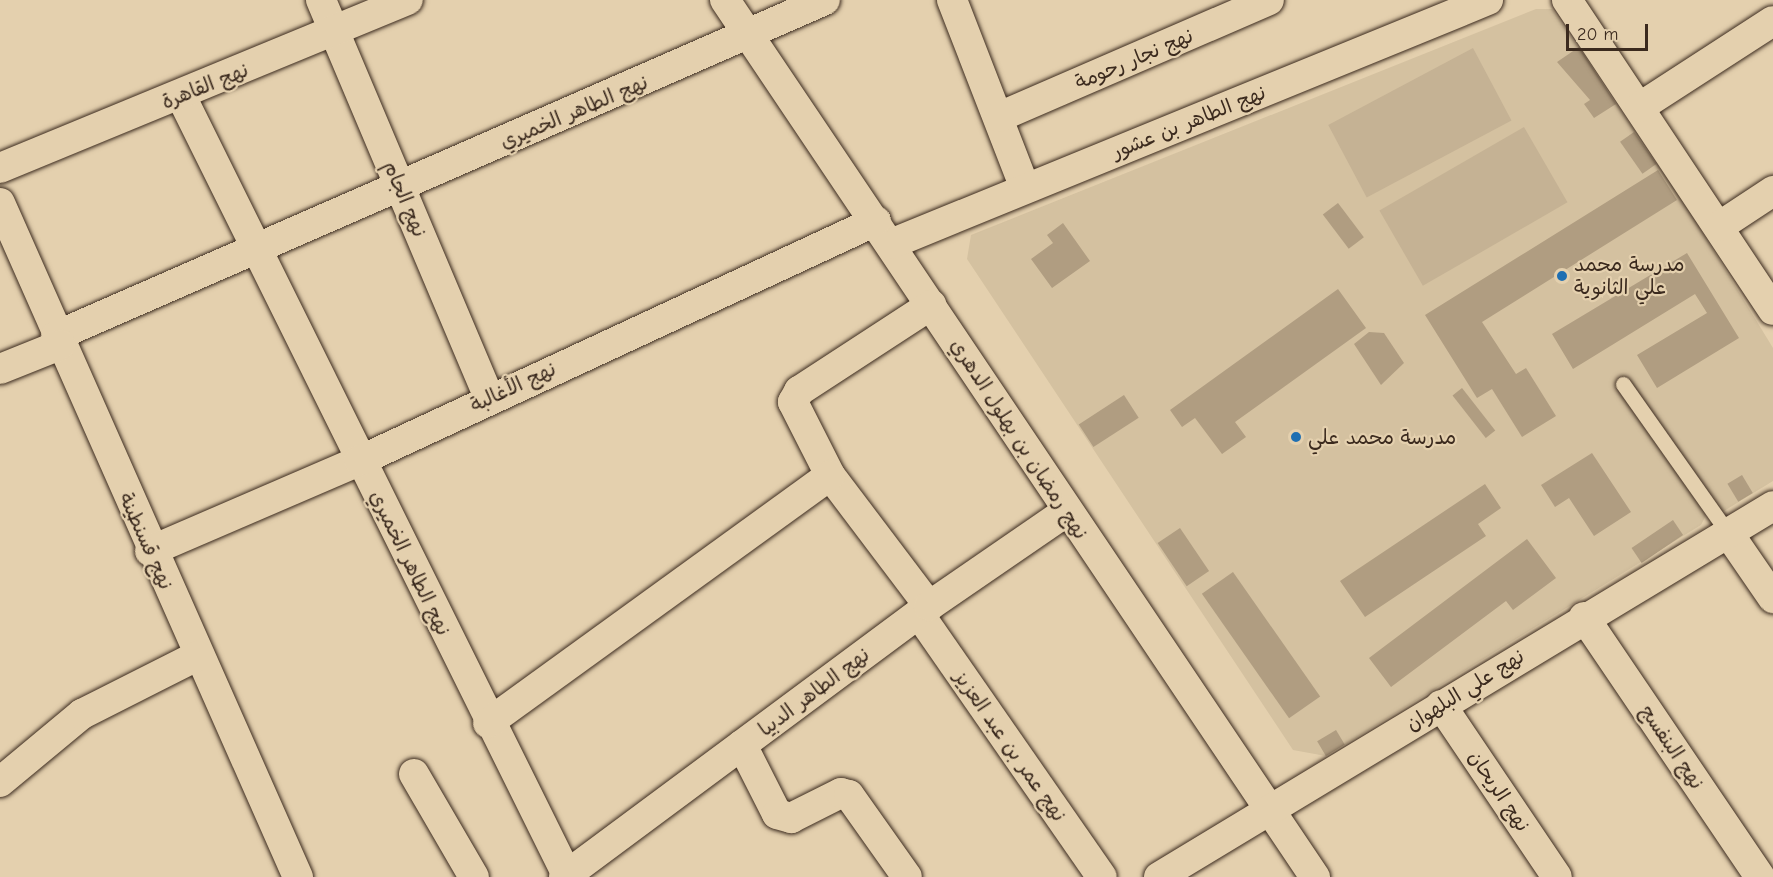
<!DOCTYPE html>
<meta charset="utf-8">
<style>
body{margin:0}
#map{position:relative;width:1773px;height:877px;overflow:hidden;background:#e4d0ae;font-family:"Comic Neue","Playpen Sans Arabic",sans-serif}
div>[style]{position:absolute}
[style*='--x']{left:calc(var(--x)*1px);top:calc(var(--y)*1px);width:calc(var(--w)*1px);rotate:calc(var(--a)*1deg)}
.built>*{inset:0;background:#d4c1a0}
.green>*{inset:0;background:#c5b294;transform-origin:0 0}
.building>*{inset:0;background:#b09d81;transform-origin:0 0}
.roads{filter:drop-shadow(0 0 2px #3b2a1e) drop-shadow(0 0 2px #3b2a1e)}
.service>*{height:15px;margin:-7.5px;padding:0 7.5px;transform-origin:7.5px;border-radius:7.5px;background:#e4d0ae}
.minor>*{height:30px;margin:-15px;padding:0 15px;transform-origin:15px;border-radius:15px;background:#e4d0ae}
.dots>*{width:16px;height:16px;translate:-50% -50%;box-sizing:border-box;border:3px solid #e4d0ae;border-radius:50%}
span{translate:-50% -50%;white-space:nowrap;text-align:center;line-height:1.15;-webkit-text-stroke:4.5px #e4d0ae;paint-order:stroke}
.street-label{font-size:20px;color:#3b2a1e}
.poi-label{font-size:20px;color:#3b2a1e}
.left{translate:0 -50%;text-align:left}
.scale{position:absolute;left:1566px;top:24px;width:82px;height:27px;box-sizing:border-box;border:3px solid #3b2a1e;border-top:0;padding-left:8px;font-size:18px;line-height:21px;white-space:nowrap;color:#3b2a1e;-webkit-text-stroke:4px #e4d0ae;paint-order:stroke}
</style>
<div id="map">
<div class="built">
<i style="clip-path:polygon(1536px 9px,1552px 9px,1693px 217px,1773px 348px,1773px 481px,1724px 511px,1708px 511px,1701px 525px,1326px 756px,1293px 750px,967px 259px,971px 235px)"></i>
</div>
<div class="green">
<i style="left:1473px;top:48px;width:82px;height:164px;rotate:62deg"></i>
<i style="left:1524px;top:127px;width:87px;height:167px;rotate:60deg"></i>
</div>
<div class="building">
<i style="clip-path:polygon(1579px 47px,1616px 104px,1594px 118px,1584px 104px,1590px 100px,1557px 62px)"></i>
<i style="left:1634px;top:132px;width:39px;height:17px;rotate:55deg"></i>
<i style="clip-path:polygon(1658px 170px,1677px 200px,1482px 322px,1516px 374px,1526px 368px,1556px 416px,1522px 437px,1492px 389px,1477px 398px,1425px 315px)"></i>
<i style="left:1338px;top:203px;width:43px;height:19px;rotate:53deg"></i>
<i style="clip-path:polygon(1063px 223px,1090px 261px,1052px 288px,1031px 259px,1053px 243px,1047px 235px)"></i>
<i style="clip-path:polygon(1687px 253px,1739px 338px,1657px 388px,1637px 355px,1707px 313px,1695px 294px,1573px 369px,1552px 334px)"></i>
<i style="clip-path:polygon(1338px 289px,1366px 328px,1235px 422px,1246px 437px,1222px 454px,1195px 418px,1182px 427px,1170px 410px)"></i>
<i style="clip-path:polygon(1369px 332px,1384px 333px,1404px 363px,1381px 385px,1354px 344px)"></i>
<i style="left:1462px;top:388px;width:54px;height:12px;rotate:52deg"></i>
<i style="left:1124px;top:395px;width:27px;height:54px;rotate:57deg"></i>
<i style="clip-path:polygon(1592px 453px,1631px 512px,1594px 536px,1569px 498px,1555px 507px,1541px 485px)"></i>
<i style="left:1742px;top:475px;width:21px;height:17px;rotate:59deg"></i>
<i style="clip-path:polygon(1485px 484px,1501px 508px,1478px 524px,1486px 536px,1365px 617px,1340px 581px)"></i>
<i style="left:1673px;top:520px;width:18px;height:50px;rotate:56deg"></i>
<i style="left:1180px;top:528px;width:52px;height:27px;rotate:56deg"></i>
<i style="clip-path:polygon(1527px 539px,1556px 578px,1513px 610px,1506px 601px,1391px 687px,1369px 658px)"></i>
<i style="left:1233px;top:572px;width:152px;height:38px;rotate:55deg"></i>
<i style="left:1336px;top:730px;width:17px;height:22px;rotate:59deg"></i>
</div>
<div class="roads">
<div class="service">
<i style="--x:1623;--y:384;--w:184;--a:54.8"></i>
</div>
<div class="minor">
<i style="--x:321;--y:0;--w:432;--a:67.1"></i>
<i style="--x:725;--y:0;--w:1057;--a:56.07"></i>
<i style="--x:952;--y:0;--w:202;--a:68.8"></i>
<i style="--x:1567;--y:0;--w:372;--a:56.4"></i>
<i style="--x:181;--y:96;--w:869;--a:63.64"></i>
<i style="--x:1640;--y:107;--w:158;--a:-32.9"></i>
<i style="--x:999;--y:117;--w:294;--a:-23.4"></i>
<i style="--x:0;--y:168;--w:441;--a:-22.4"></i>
<i style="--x:0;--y:203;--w:737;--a:66.15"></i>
<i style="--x:1720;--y:226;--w:64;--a:-33.4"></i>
<i style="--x:891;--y:244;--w:645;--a:-22.23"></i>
<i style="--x:56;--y:336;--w:839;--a:-23.6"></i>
<i style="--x:0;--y:369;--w:65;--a:-21.8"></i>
<i style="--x:1729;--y:534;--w:78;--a:55.5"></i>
<i style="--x:150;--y:551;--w:228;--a:-23.3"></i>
<i style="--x:359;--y:461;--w:570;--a:-24.9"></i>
<i style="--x:929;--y:606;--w:164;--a:-127.1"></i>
<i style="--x:830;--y:475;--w:82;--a:-116.9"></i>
<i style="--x:793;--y:402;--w:13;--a:-61"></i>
<i style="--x:799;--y:391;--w:158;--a:-33.1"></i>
<i style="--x:919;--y:614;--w:320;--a:55.2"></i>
<i style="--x:1584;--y:617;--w:314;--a:55.9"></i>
<i style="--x:1441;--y:705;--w:207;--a:56"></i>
<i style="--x:488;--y:723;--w:422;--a:-35.9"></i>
<i style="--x:742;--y:745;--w:77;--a:63.1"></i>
<i style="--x:777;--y:814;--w:15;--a:16"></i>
<i style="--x:791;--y:818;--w:56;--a:-26.6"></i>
<i style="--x:841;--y:793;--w:8;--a:14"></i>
<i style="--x:849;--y:795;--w:100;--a:54.7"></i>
<i style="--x:414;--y:774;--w:119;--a:59.8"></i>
<i style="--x:0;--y:782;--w:107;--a:-39.7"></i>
<i style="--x:82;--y:714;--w:129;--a:-26.8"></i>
<i style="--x:564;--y:877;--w:455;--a:-36.6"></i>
<i style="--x:929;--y:606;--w:168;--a:-34.5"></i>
<i style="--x:1159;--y:877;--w:717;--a:-31.14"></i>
</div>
</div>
<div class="dots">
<i style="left:1562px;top:276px;background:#1f6fb2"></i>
<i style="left:1296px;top:437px;background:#1f6fb2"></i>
</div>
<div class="street-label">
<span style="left:1134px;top:59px;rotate:-23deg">نهج نجار رحومة</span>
<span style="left:205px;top:86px;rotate:-22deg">نهج القاهرة</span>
<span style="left:574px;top:112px;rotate:-23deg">نهج الطاهر الخميري</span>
<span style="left:1189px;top:122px;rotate:-22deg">نهج الطاهر بن عشور</span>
<span style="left:405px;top:199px;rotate:67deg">نهج الجام</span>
<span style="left:513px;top:387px;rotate:-25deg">نهج الأغالبة</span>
<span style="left:1019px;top:439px;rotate:57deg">نهج رمضان بن بهلول الدهري</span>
<span style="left:146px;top:541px;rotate:66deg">نهج قسنطينة</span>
<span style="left:410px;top:563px;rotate:64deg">نهج الطاهر الخميري</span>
<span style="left:1465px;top:690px;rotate:-32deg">نهج علي البلهوان</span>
<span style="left:814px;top:692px;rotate:-37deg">نهج الطاهر الدبيا</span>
<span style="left:1010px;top:746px;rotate:55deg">نهج عمر بن عبد العزيز</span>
<span style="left:1672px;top:747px;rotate:56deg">نهج البنفسج</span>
<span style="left:1499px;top:791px;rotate:56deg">نهج الريحان</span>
</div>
<div class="poi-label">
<span class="left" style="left:1574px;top:276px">مدرسة محمد<br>علي الثانوية</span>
<span class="left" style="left:1308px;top:437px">مدرسة محمد علي</span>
</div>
<div class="scale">20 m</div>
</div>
